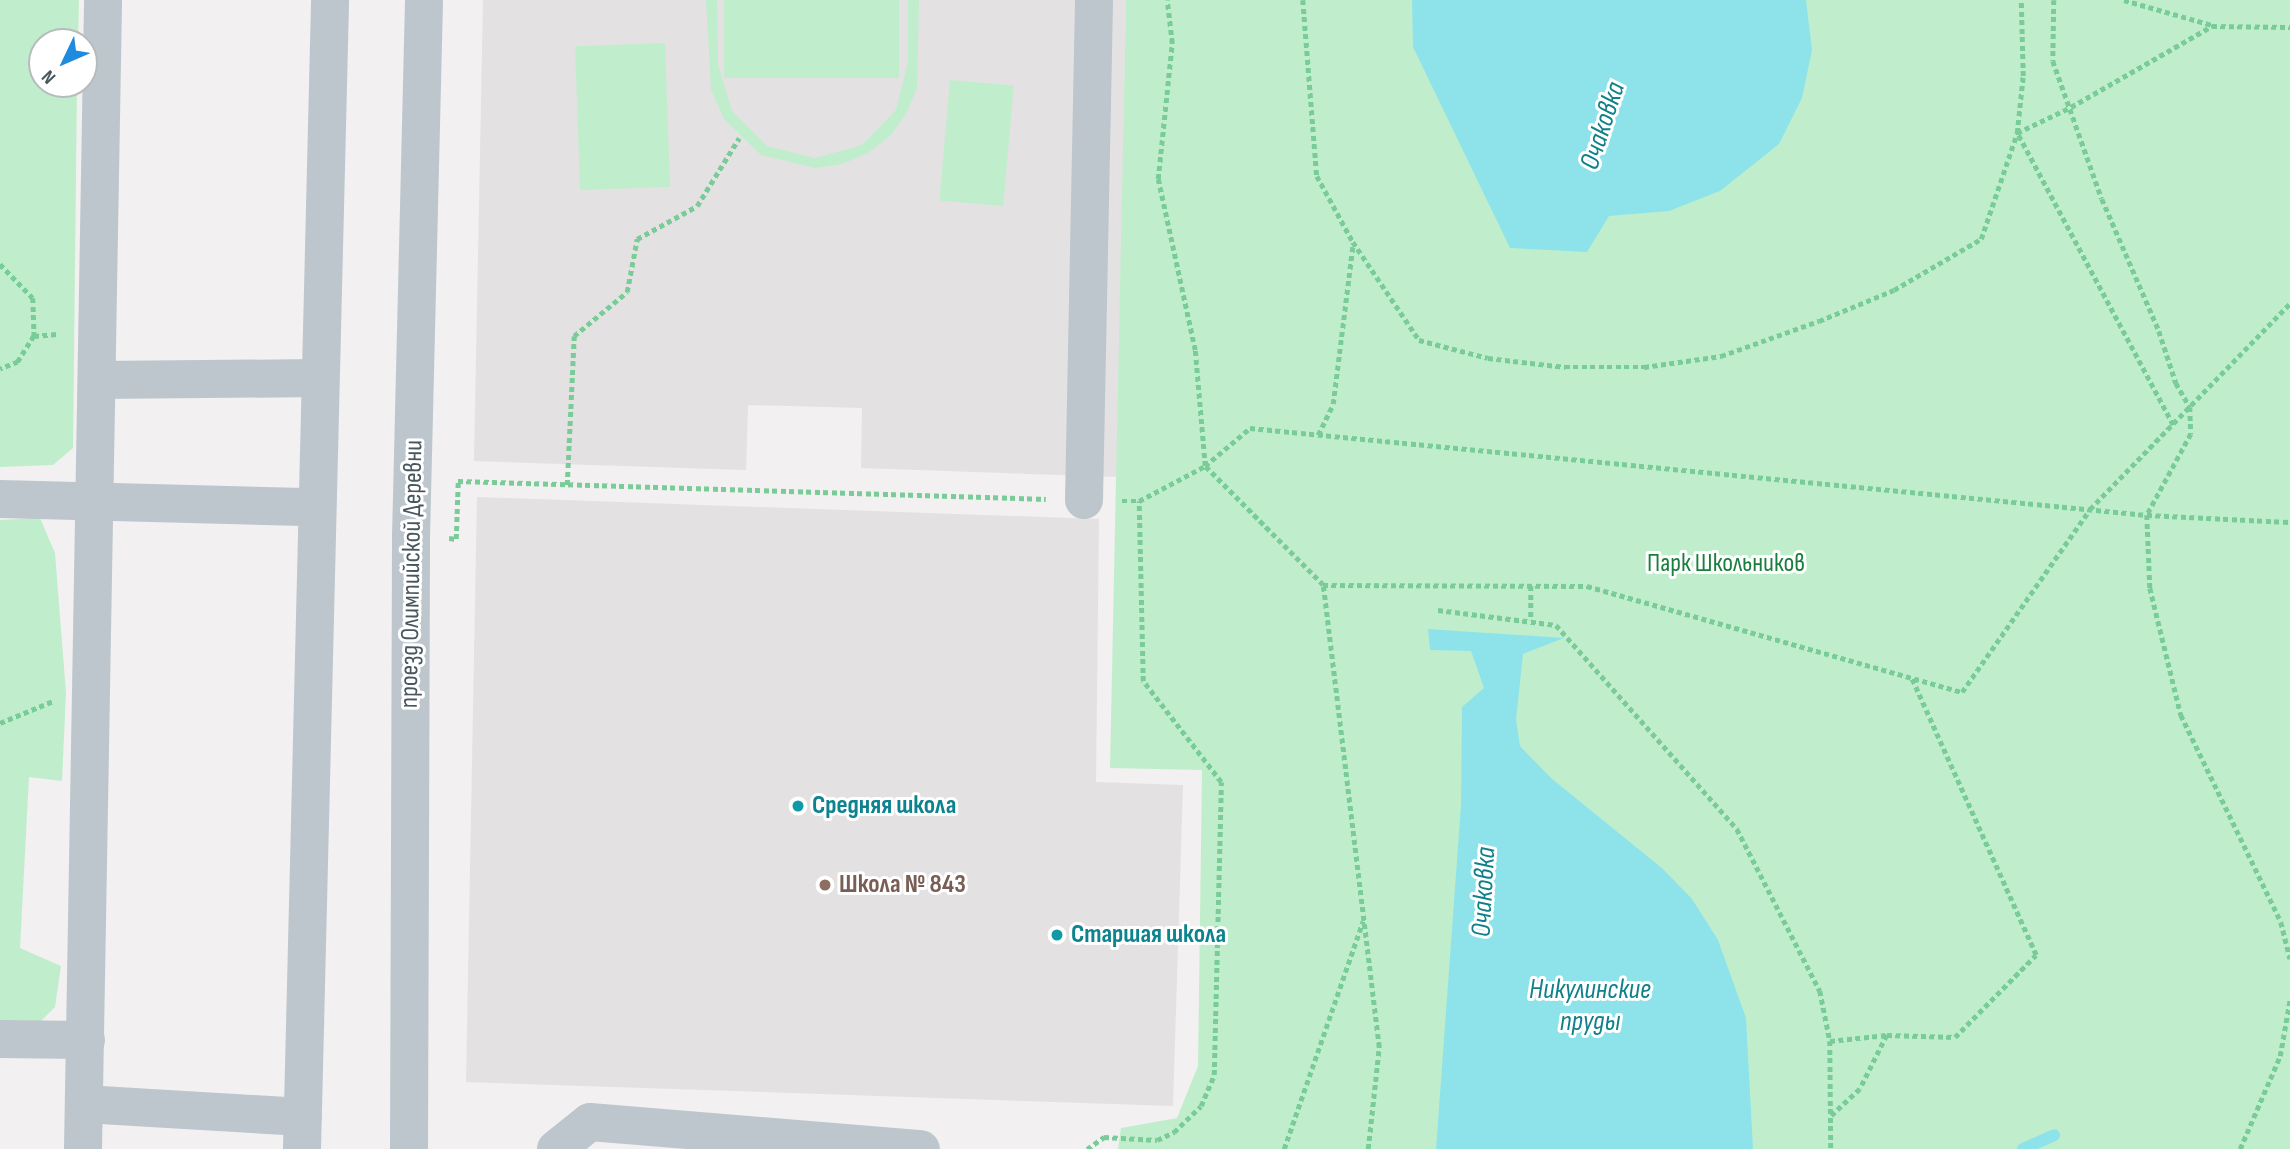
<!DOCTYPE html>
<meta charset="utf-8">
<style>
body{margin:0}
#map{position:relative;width:2290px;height:1149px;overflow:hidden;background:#f2f0f0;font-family:"Sofia Sans Condensed",sans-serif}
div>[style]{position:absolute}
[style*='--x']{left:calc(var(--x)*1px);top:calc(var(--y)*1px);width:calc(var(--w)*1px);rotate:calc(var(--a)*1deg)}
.education>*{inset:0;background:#e3e1e2}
.green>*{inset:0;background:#c0eecc;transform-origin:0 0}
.water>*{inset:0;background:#8ee3ea}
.stream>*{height:12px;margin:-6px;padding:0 6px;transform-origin:6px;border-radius:6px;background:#8ee3ea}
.path>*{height:4.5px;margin-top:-2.25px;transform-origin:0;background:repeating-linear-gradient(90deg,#79cc98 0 5px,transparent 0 8.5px)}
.minor>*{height:38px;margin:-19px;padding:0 19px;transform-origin:19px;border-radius:19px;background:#bcc6cc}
.dots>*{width:19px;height:19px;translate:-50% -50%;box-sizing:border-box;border:4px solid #fff;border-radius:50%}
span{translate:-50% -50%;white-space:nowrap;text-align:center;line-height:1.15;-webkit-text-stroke:6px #fff;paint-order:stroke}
.park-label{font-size:26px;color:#1a7e3f}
.street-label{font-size:26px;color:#48565d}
.culture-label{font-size:26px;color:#0d838f;font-weight:700}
.left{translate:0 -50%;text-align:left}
.education-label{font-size:26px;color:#785e54;font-weight:700}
.water-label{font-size:28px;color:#10808a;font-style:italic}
.north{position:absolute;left:28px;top:28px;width:70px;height:70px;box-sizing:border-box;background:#fff;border:2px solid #b6bbbe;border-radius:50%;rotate:226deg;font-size:19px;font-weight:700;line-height:28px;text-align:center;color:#48565d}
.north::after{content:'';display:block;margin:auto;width:24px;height:32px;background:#1e8bdf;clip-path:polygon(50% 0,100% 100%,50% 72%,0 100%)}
</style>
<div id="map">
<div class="education">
<i style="clip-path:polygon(483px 0,1126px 0,1117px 477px,861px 468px,862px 408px,748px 405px,746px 470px,474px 461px)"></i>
<i style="clip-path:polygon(477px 497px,1099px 519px,1096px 782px,1183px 785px,1173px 1106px,466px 1082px)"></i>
</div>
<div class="green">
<i style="clip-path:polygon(0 0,79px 0,78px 42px,42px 42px,42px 84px,77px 84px,73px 448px,53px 465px,0 467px)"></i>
<i style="clip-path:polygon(706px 0,717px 0,718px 64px,732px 111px,767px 146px,815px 158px,862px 145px,896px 110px,908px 62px,908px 0,919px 0,917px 88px,906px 114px,890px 136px,868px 153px,842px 164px,815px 168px,761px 155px,724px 119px,711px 90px)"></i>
<i style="left:724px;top:0;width:175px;height:78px"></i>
<i style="clip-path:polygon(1126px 0,2290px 0,2290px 1149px,1118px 1149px,1121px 1128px,1177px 1118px,1198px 1066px,1202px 770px,1110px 768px)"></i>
<i style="left:665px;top:43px;width:144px;height:90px;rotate:88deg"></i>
<i style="left:950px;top:80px;width:64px;height:121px;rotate:5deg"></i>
<i style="clip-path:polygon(40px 518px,55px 553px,66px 693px,62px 781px,29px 777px,20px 948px,61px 966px,55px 1007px,23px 1039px,0 1039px,0 520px)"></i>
</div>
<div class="water">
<i style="clip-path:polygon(1412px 0,1806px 0,1812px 50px,1802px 98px,1779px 144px,1720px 191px,1669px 211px,1609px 216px,1587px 252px,1510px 248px,1413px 47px)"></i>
<i style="clip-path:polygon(1428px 629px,1564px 638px,1523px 654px,1516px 720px,1520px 746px,1551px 778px,1663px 869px,1692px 899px,1718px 940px,1746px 1018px,1753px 1149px,1436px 1149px,1461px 805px,1462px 707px,1484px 688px,1471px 651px,1430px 650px)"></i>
</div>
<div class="stream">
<i style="--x:2023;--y:1149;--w:34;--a:-24"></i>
</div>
<div class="path">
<i style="--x:1303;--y:0;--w:177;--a:85.5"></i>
<i style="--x:1317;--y:176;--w:75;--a:61.4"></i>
<i style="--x:1353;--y:242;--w:118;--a:56"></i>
<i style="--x:1419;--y:340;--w:71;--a:14.6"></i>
<i style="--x:1488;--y:358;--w:78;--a:6.7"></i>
<i style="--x:1565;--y:367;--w:79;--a:0"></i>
<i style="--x:1644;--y:367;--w:78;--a:-8.1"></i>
<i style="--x:1721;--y:356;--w:104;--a:-19.7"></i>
<i style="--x:1819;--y:321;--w:81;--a:-22.5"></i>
<i style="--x:1894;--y:290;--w:101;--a:-30.4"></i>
<i style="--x:1981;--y:239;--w:112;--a:-71.2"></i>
<i style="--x:2017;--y:133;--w:57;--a:-84"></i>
<i style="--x:2023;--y:76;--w:76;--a:-91.5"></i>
<i style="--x:2054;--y:0;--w:61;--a:90.9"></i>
<i style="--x:2053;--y:61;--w:146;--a:70.5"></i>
<i style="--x:2102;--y:199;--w:144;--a:66.6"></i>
<i style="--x:2159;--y:331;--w:55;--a:71.9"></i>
<i style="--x:2176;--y:383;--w:28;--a:60"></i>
<i style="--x:2190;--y:407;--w:27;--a:88"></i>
<i style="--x:2191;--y:434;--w:92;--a:118.5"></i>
<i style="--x:2147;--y:515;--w:73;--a:87.6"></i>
<i style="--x:2150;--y:588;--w:131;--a:76.3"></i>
<i style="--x:2181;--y:715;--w:230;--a:64.2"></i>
<i style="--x:2281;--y:922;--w:38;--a:76"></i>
<i style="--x:2124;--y:0;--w:91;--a:15.9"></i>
<i style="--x:0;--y:264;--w:47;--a:45.9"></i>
<i style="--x:33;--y:298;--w:38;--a:88"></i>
<i style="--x:34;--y:336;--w:31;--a:122"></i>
<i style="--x:18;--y:362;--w:19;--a:159"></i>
<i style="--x:34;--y:336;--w:23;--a:-5"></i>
<i style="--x:2173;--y:425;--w:331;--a:-118.1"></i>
<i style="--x:2017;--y:133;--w:60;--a:-25.7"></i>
<i style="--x:2071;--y:107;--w:163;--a:-29.9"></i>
<i style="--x:2212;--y:26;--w:78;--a:0.7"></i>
<i style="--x:1318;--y:435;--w:34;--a:-64"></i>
<i style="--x:1333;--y:404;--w:162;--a:-82.9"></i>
<i style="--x:567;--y:485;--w:149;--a:-87.3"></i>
<i style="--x:574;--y:336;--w:69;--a:-39.7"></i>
<i style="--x:627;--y:292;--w:54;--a:-79.3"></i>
<i style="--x:637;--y:239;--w:68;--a:-28.8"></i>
<i style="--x:697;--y:206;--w:80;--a:-58.3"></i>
<i style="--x:1122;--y:501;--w:17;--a:0"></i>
<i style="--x:1139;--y:501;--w:75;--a:-27.9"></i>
<i style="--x:1205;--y:466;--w:116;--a:-94.9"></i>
<i style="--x:1195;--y:350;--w:175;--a:-102.2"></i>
<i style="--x:1158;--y:179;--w:137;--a:-84.1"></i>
<i style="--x:1172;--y:43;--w:43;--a:-96.6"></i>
<i style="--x:449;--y:538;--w:7;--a:8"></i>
<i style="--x:456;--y:539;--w:58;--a:-88"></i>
<i style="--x:458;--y:481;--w:588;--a:1.75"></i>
<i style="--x:1323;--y:585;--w:264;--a:0.2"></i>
<i style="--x:1587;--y:586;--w:390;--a:15.8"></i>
<i style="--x:1962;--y:692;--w:223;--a:-55"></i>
<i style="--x:2090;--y:509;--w:287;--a:-45.8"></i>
<i style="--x:1531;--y:586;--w:34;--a:90"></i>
<i style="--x:1438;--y:610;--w:119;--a:7.2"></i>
<i style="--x:1556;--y:625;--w:273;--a:48.4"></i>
<i style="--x:1737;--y:829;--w:182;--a:62.9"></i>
<i style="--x:1820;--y:991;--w:51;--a:78.7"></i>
<i style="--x:1830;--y:1041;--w:108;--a:89.5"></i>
<i style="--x:0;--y:723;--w:57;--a:-22.5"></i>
<i style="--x:1887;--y:1035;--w:68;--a:1.7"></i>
<i style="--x:1955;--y:1037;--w:115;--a:-45.4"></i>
<i style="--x:2036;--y:955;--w:303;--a:-114.2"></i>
<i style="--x:1830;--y:1041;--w:57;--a:-6"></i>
<i style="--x:1887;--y:1035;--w:60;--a:116.6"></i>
<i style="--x:1860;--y:1089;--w:40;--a:137"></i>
<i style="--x:1087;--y:1149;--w:21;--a:-35"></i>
<i style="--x:1104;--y:1137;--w:53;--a:3.2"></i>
<i style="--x:1157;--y:1140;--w:19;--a:-25"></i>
<i style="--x:1174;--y:1132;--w:37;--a:-44"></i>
<i style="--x:1201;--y:1106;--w:34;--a:-67"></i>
<i style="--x:1214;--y:1075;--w:293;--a:-88.6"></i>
<i style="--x:1221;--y:782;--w:128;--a:-127.7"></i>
<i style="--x:1143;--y:681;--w:180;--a:-91.3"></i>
<i style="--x:1284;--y:1149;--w:241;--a:-70.9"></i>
<i style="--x:1368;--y:1149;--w:103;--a:-83.8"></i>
<i style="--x:1379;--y:1047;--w:465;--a:-96.9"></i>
<i style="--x:1323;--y:585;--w:168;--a:-134.8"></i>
<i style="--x:1205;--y:466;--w:59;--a:-40.2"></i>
<i style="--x:1250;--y:428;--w:901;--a:5.54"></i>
<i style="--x:2147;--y:515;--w:143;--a:2.8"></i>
<i style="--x:2240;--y:1149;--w:101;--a:-66.7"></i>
<i style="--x:2280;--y:1056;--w:58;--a:-80"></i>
</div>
<div class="minor">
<i style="--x:98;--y:380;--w:221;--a:-0.5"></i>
<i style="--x:0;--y:499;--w:315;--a:1.5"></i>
<i style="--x:1084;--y:500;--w:500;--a:-88.85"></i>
<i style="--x:0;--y:1039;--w:86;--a:0.7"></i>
<i style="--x:84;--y:1104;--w:219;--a:3.4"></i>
<i style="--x:83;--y:1149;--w:1149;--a:-89"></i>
<i style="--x:302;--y:1149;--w:1149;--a:-88.6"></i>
<i style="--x:409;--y:1149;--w:612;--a:-89.81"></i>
<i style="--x:411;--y:537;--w:537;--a:-88.61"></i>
<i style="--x:556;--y:1149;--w:43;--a:-38.5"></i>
<i style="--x:590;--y:1122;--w:332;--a:4.7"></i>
</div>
<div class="dots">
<i style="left:798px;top:806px;background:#0f9aa8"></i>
<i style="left:825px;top:885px;background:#8d6e63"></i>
<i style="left:1057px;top:935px;background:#0f9aa8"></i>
</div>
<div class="park-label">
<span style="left:1726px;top:564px">Парк Школьников</span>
</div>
<div class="street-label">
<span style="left:412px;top:574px;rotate:-89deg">проезд Олимпийской Деревни</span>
</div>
<div class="culture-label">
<span class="left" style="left:812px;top:806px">Средняя школа</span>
<span class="left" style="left:1071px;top:935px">Старшая школа</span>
</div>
<div class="education-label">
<span class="left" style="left:839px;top:885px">Школа № 843</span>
</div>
<div class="water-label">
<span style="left:1603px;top:126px;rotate:-72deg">Очаковка</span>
<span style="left:1484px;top:892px;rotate:-87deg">Очаковка</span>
<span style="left:1590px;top:1006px">Никулинские<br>пруды</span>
</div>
<div class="north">N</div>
</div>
